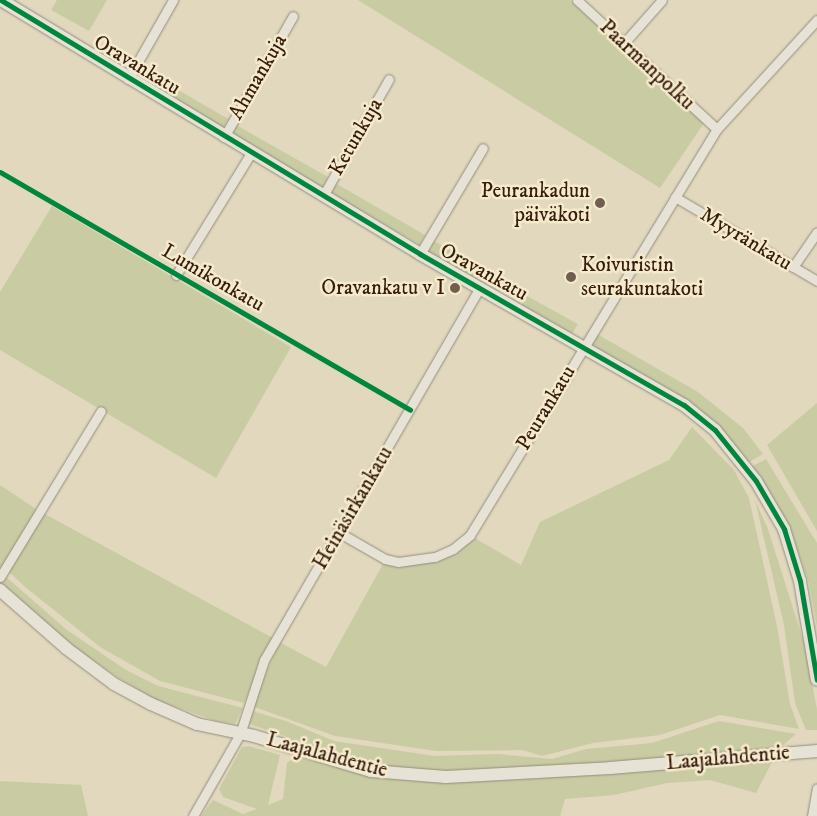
<!DOCTYPE html>
<meta charset="utf-8">
<style>
body{margin:0}
#map{position:relative;width:817px;height:816px;overflow:hidden;background:#e1d8be;font-family:"IM FELL DW Pica",serif}
div>[style]{position:absolute}
[style*='--x']{left:calc(var(--x)*1px);top:calc(var(--y)*1px);width:calc(var(--w)*1px);rotate:calc(var(--a)*1deg)}
.green>*{inset:0;background:#c9cca3;transform-origin:0 0}
.roads{filter:drop-shadow(0 0 1px #958c7d) drop-shadow(0 0 1px #958c7d)}
.street>*{height:9px;margin:-4.5px;padding:0 4.5px;transform-origin:4.5px;border-radius:4.5px;background:#e6e2d5}
.secondary>*{height:12px;margin:-6px;padding:0 6px;transform-origin:6px;border-radius:6px;background:#e6e2d5}
.cycleway>*{height:5px;margin:-2.5px;padding:0 2.5px;transform-origin:2.5px;border-radius:2.5px;background:#00873e}
.dots>*{width:14px;height:14px;translate:-50% -50%;box-sizing:border-box;border:2px solid #f5ebcb;border-radius:50%}
span{translate:-50% -50%;white-space:nowrap;text-align:center;line-height:1.15;-webkit-text-stroke:5px #f5ebcb;paint-order:stroke}
.street-label{font-size:21px;color:#371c12}
.poi-label{font-size:21px;color:#371c12}
.right{translate:-100% -50%;text-align:right}
.left{translate:0 -50%;text-align:left}
</style>
<div id="map">
<div class="green">
<i style="clip-path:polygon(57px 0,107px 0,89px 31px,51px 10px)"></i>
<i style="clip-path:polygon(358px 0,570px 0,704px 123px,660px 188px)"></i>
<i style="left:140px;top:68px;width:102px;height:10px;rotate:30deg"></i>
<i style="clip-path:polygon(236px 125px,328px 177px,322px 189px,230px 133px)"></i>
<i style="left:335px;top:183px;width:104px;height:11px;rotate:30deg"></i>
<i style="clip-path:polygon(52px 206px,291px 347px,216px 478px,0 350px,0 292px)"></i>
<i style="clip-path:polygon(434px 241px,507px 283px,499px 291px,428px 252px)"></i>
<i style="left:527px;top:296px;width:58px;height:11px;rotate:29deg"></i>
<i style="clip-path:polygon(597px 334px,698px 392px,743px 428px,763px 454px,749px 462px,718px 426px,589px 345px)"></i>
<i style="clip-path:polygon(817px 403px,817px 531px,767px 445px)"></i>
<i style="clip-path:polygon(692px 427px,734px 470px,749px 498px,777px 626px,790px 704px,799px 729px,720px 715px,660px 735px,593px 743px,542px 756px,522px 750px,436px 751px,335px 736px,252px 706px,279px 642px,326px 667px,384px 562px,414px 564px,473px 537px,521px 565px,540px 522px,669px 460px)"></i>
<i style="clip-path:polygon(766px 459px,817px 543px,817px 627px,809px 583px,788px 523px,751px 467px)"></i>
<i style="clip-path:polygon(0 485px,39px 511px,0 577px)"></i>
<i style="clip-path:polygon(755px 500px,768px 529px,804px 643px,817px 709px,817px 730px,806px 730px,795px 703px,784px 625px)"></i>
<i style="clip-path:polygon(43px 513px,273px 638px,244px 703px,160px 681px,100px 647px,24px 586px,7px 570px)"></i>
<i style="clip-path:polygon(5px 576px,67px 630px,126px 670px,158px 686px,243px 708px,235px 724px,216px 721px,156px 700px,119px 678px,72px 646px,1px 585px)"></i>
<i style="clip-path:polygon(249px 710px,286px 721px,334px 741px,435px 756px,498px 754px,552px 759px,586px 749px,652px 743px,719px 721px,796px 734px,782px 746px,767px 749px,614px 763px,447px 772px,405px 770px,310px 748px,302px 742px,250px 724px)"></i>
<i style="clip-path:polygon(249px 746px,280px 755px,268px 805px,283px 799px,287px 763px,295px 757px,401px 780px,446px 782px,772px 762px,756px 793px,710px 780px,667px 783px,614px 795px,565px 799px,560px 816px,201px 816px,213px 800px,243px 814px,257px 809px,223px 797px,219px 789px,242px 747px)"></i>
<i style="clip-path:polygon(0 781px,81px 785px,88px 816px,0 816px)"></i>
</div>
<div class="roads">
<div class="street">
<i style="--x:577;--y:0;--w:190;--a:42.7"></i>
<i style="--x:624;--y:43;--w:57;--a:-48.5"></i>
<i style="--x:128;--y:79;--w:91;--a:-60.3"></i>
<i style="--x:224;--y:137;--w:139;--a:-60.3"></i>
<i style="--x:323;--y:196;--w:134;--a:-60.6"></i>
<i style="--x:675;--y:197;--w:165;--a:30.6"></i>
<i style="--x:420;--y:254;--w:123;--a:-59.3"></i>
<i style="--x:793;--y:267;--w:42;--a:-55.6"></i>
<i style="--x:176;--y:275;--w:143;--a:-58.4"></i>
<i style="--x:338;--y:532;--w:54;--a:29.9"></i>
<i style="--x:385;--y:559;--w:13;--a:13"></i>
<i style="--x:398;--y:562;--w:37;--a:-8"></i>
<i style="--x:435;--y:557;--w:20;--a:-24"></i>
<i style="--x:453;--y:549;--w:22;--a:-39"></i>
<i style="--x:470;--y:535;--w:475;--a:-58.7"></i>
<i style="--x:717;--y:129;--w:148;--a:-47.5"></i>
<i style="--x:0;--y:577;--w:194;--a:-58.7"></i>
<i style="--x:193;--y:816;--w:95;--a:-60.2"></i>
<i style="--x:240;--y:734;--w:78;--a:-72"></i>
<i style="--x:264;--y:660;--w:430;--a:-59.9"></i>
<i style="--x:812;--y:816;--w:28;--a:-80"></i>
</div>
<div class="secondary">
<i style="--x:1;--y:0;--w:490;--a:31.2"></i>
<i style="--x:420;--y:254;--w:304;--a:29.8"></i>
<i style="--x:684;--y:405;--w:40;--a:39"></i>
<i style="--x:715;--y:430;--w:65;--a:51.2"></i>
<i style="--x:756;--y:481;--w:56;--a:59.7"></i>
<i style="--x:784;--y:529;--w:54;--a:72.9"></i>
<i style="--x:800;--y:581;--w:100;--a:80.3"></i>
<i style="--x:0;--y:590;--w:88;--a:41.3"></i>
<i style="--x:66;--y:648;--w:60;--a:36.9"></i>
<i style="--x:114;--y:684;--w:42;--a:28.4"></i>
<i style="--x:151;--y:704;--w:50;--a:23.5"></i>
<i style="--x:197;--y:724;--w:58;--a:11.9"></i>
<i style="--x:254;--y:736;--w:122;--a:16.7"></i>
<i style="--x:371;--y:771;--w:75;--a:4.6"></i>
<i style="--x:446;--y:777;--w:164;--a:-3.1"></i>
<i style="--x:610;--y:768;--w:208;--a:-4.7"></i>
</div>
</div>
<div class="cycleway">
<i style="--x:1;--y:0;--w:490;--a:31.2"></i>
<i style="--x:420;--y:254;--w:304;--a:29.8"></i>
<i style="--x:684;--y:405;--w:40;--a:39"></i>
<i style="--x:715;--y:430;--w:65;--a:51.2"></i>
<i style="--x:756;--y:481;--w:56;--a:59.7"></i>
<i style="--x:784;--y:529;--w:54;--a:72.9"></i>
<i style="--x:800;--y:581;--w:100;--a:80.3"></i>
<i style="--x:0;--y:172;--w:474;--a:30.1"></i>
</div>
<div class="dots">
<i style="left:600px;top:203px;background:#725e4e"></i>
<i style="left:571px;top:277px;background:#725e4e"></i>
<i style="left:455px;top:288px;background:#725e4e"></i>
</div>
<div class="street-label">
<span style="left:137px;top:65px;rotate:31deg">Oravankatu</span>
<span style="left:647px;top:65px;rotate:43deg">Paarmanpolku</span>
<span style="left:258px;top:77px;rotate:-60deg">Ahmankuja</span>
<span style="left:356px;top:137px;rotate:-60deg">Ketunkuja</span>
<span style="left:746px;top:239px;rotate:31deg">Myyränkatu</span>
<span style="left:484px;top:272px;rotate:29deg">Oravankatu</span>
<span style="left:213px;top:278px;rotate:30deg">Lumikonkatu</span>
<span style="left:546px;top:408px;rotate:-59deg">Peurankatu</span>
<span style="left:353px;top:508px;rotate:-60deg">Heinäsirkankatu</span>
<span style="left:327px;top:755px;rotate:15deg">Laajalahdentie</span>
<span style="left:728px;top:758px;rotate:-5deg">Laajalahdentie</span>
</div>
<div class="poi-label">
<span class="right" style="left:590px;top:203px">Peurankadun<br>päiväkoti</span>
<span class="left" style="left:581px;top:277px">Koivuristin<br>seurakuntakoti</span>
<span class="right" style="left:445px;top:288px">Oravankatu v I</span>
</div>
</div>
